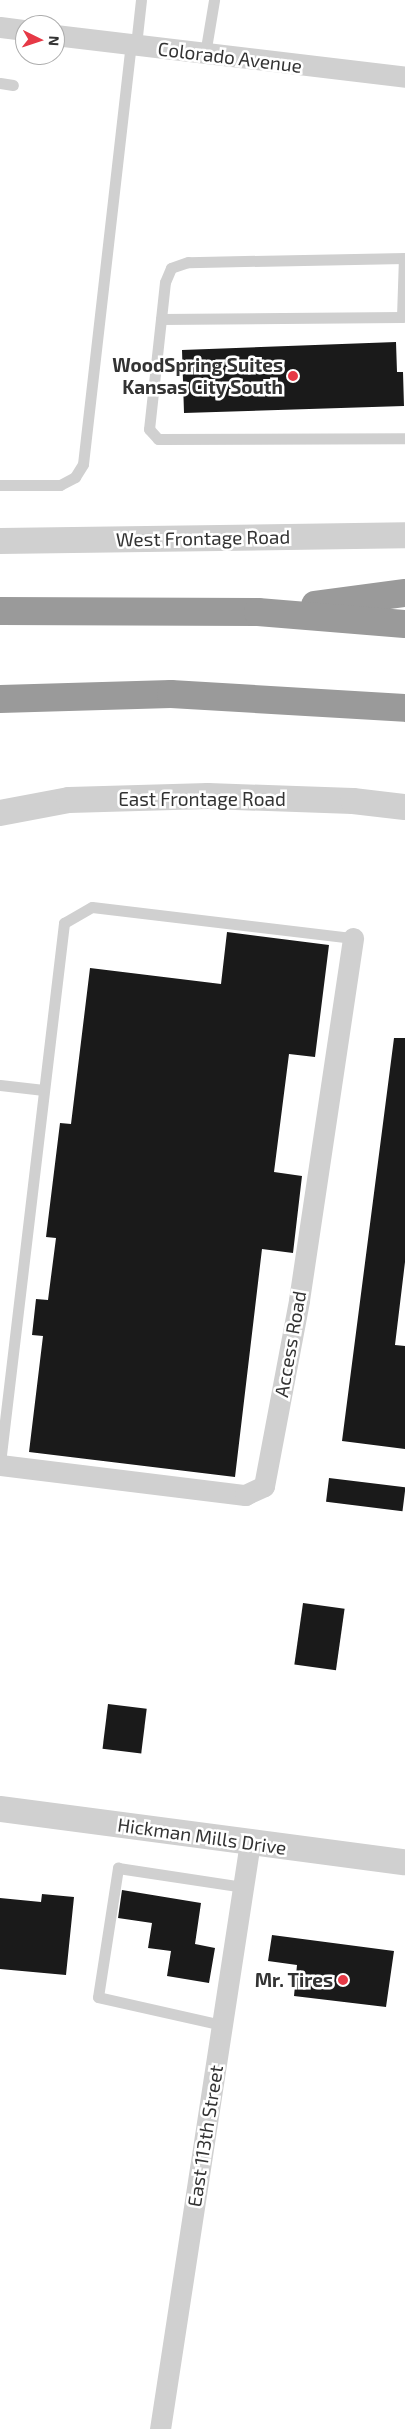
<!DOCTYPE html>
<style>
body{margin:0}
#map{position:relative;width:405px;height:2429px;overflow:hidden;background:#fff;font-family:"Exo 2",sans-serif}
div>[style]{position:absolute}
[style*='--x']{left:calc(var(--x)*1px);top:calc(var(--y)*1px);width:calc(var(--w)*1px);rotate:calc(var(--a)*1deg)}
.building>*{inset:0;background:#1a1a1a;transform-origin:0 0}
.service>*{height:11px;margin:-5.5px;padding:0 5.5px;transform-origin:5.5px;border-radius:5.5px;background:#d0d0d0}
.minor>*{height:21px;margin:-10.5px;padding:0 10.5px;transform-origin:10.5px;border-radius:10.5px;background:#d0d0d0}
.tertiary>*{height:26px;margin:-13px;padding:0 13px;transform-origin:13px;border-radius:13px;background:#d0d0d0}
.motorway>*{height:28px;margin:-14px;padding:0 14px;transform-origin:14px;border-radius:14px;background:#9a9a9a}
.dots>*{width:14px;height:14px;translate:-50% -50%;box-sizing:border-box;border:2px solid #fff;border-radius:50%}
span{translate:-50% -50%;white-space:nowrap;text-align:center;line-height:1.15;-webkit-text-stroke:5px #fff;paint-order:stroke}
.street-label{font-size:19px;color:#333}
.poi-label{font-size:19px;color:#333;font-weight:700}
.right{translate:-100% -50%;text-align:right}
.north{position:absolute;left:15px;top:15px;width:50px;height:50px;box-sizing:border-box;background:#fff;border:1px solid #adadad;border-radius:50%;rotate:94deg;font-size:14px;font-weight:700;line-height:20px;text-align:center;color:#333}
.north::after{content:'';display:block;margin:auto;width:18px;height:22px;background:#e63946;clip-path:polygon(50% 0,100% 100%,50% 72%,0 100%)}
</style>
<div id="map">
<div class="building">
<i style="clip-path:polygon(396px 342px,397px 372px,403px 372px,404px 406px,184px 413px,182px 350px)"></i>
<i style="clip-path:polygon(227px 932px,329px 945px,315px 1057px,289px 1054px,274px 1172px,302px 1176px,293px 1253px,262px 1249px,235px 1477px,29px 1452px,43px 1336px,32px 1335px,36px 1299px,48px 1300px,56px 1238px,46px 1237px,60px 1123px,71px 1124px,90px 968px,221px 984px)"></i>
<i style="clip-path:polygon(394px 1038px,405px 1038px,405px 1262px,395px 1345px,405px 1346px,405px 1449px,342px 1441px)"></i>
<i style="left:329px;top:1478px;width:77px;height:24px;rotate:7deg"></i>
<i style="left:303px;top:1603px;width:42px;height:62px;rotate:8deg"></i>
<i style="left:108px;top:1704px;width:39px;height:45px;rotate:7deg"></i>
<i style="clip-path:polygon(122px 1890px,201px 1903px,195px 1944px,215px 1948px,209px 1983px,167px 1976px,171px 1951px,148px 1948px,152px 1923px,118px 1918px)"></i>
<i style="clip-path:polygon(42px 1894px,74px 1897px,66px 1975px,0 1969px,0 1898px,41px 1902px)"></i>
<i style="clip-path:polygon(272px 1935px,394px 1951px,386px 2007px,294px 1996px,297px 1965px,268px 1961px)"></i>
</div>
<div class="service">
<i style="--x:136;--y:45;--w:45;--a:-83.7"></i>
<i style="--x:205;--y:54;--w:55;--a:-80.5"></i>
<i style="--x:0;--y:83;--w:13;--a:9"></i>
<i style="--x:405;--y:258;--w:217;--a:178.9"></i>
<i style="--x:188;--y:262;--w:18;--a:161"></i>
<i style="--x:171;--y:268;--w:15;--a:113"></i>
<i style="--x:165;--y:282;--w:148;--a:96.2"></i>
<i style="--x:149;--y:429;--w:13;--a:48"></i>
<i style="--x:158;--y:439;--w:247;--a:-0.2"></i>
<i style="--x:161;--y:319;--w:241;--a:-0.5"></i>
<i style="--x:402;--y:317;--w:59;--a:-88.1"></i>
<i style="--x:0;--y:485;--w:60;--a:0"></i>
<i style="--x:60;--y:485;--w:17;--a:-28"></i>
<i style="--x:75;--y:477;--w:15;--a:-58"></i>
<i style="--x:83;--y:464;--w:422;--a:-83.5"></i>
<i style="--x:0;--y:1085;--w:44;--a:6.5"></i>
<i style="--x:0;--y:1463;--w:544;--a:-83.24"></i>
<i style="--x:64;--y:923;--w:32;--a:-30"></i>
<i style="--x:92;--y:907;--w:263;--a:6.8"></i>
<i style="--x:222;--y:2025;--w:127;--a:-167.3"></i>
<i style="--x:98;--y:1997;--w:131;--a:-81.2"></i>
<i style="--x:118;--y:1868;--w:126;--a:8.6"></i>
</div>
<div class="minor">
<i style="--x:0;--y:27;--w:25;--a:7"></i>
<i style="--x:55;--y:35;--w:353;--a:6.8"></i>
<i style="--x:0;--y:1465;--w:247;--a:7"></i>
<i style="--x:245;--y:1495;--w:21;--a:-25"></i>
<i style="--x:264;--y:1486;--w:189;--a:-79.3"></i>
<i style="--x:299;--y:1300;--w:366;--a:-81.5"></i>
<i style="--x:160;--y:2429;--w:594;--a:-81.28"></i>
</div>
<div class="tertiary">
<i style="--x:0;--y:541;--w:405;--a:-0.8"></i>
<i style="--x:0;--y:813;--w:70;--a:-10.7"></i>
<i style="--x:69;--y:800;--w:139;--a:-1.6"></i>
<i style="--x:208;--y:796;--w:145;--a:2"></i>
<i style="--x:353;--y:801;--w:52;--a:6.6"></i>
<i style="--x:0;--y:1809;--w:408;--a:7.5"></i>
</div>
<div class="motorway">
<i style="--x:315;--y:605;--w:91;--a:-7.6"></i>
<i style="--x:0;--y:611;--w:258;--a:0.2"></i>
<i style="--x:258;--y:612;--w:147;--a:4.7"></i>
<i style="--x:0;--y:699;--w:171;--a:-1.7"></i>
<i style="--x:171;--y:694;--w:234;--a:3.4"></i>
</div>
<div class="dots">
<i style="left:293px;top:376px;background:#e63946"></i>
<i style="left:343px;top:1980px;background:#e63946"></i>
</div>
<div class="street-label">
<span style="left:230px;top:57px;rotate:7deg">Colorado Avenue</span>
<span style="left:203px;top:538px;rotate:-1deg">West Frontage Road</span>
<span style="left:202px;top:799px">East Frontage Road</span>
<span style="left:290px;top:1344px;rotate:-80deg">Access Road</span>
<span style="left:202px;top:1836px;rotate:8deg">Hickman Mills Drive</span>
<span style="left:205px;top:2136px;rotate:-81deg">East 113th Street</span>
</div>
<div class="poi-label">
<span class="right" style="left:283px;top:376px">WoodSpring Suites<br>Kansas City South</span>
<span class="right" style="left:333px;top:1980px">Mr. Tires</span>
</div>
<div class="north">N</div>
</div>
